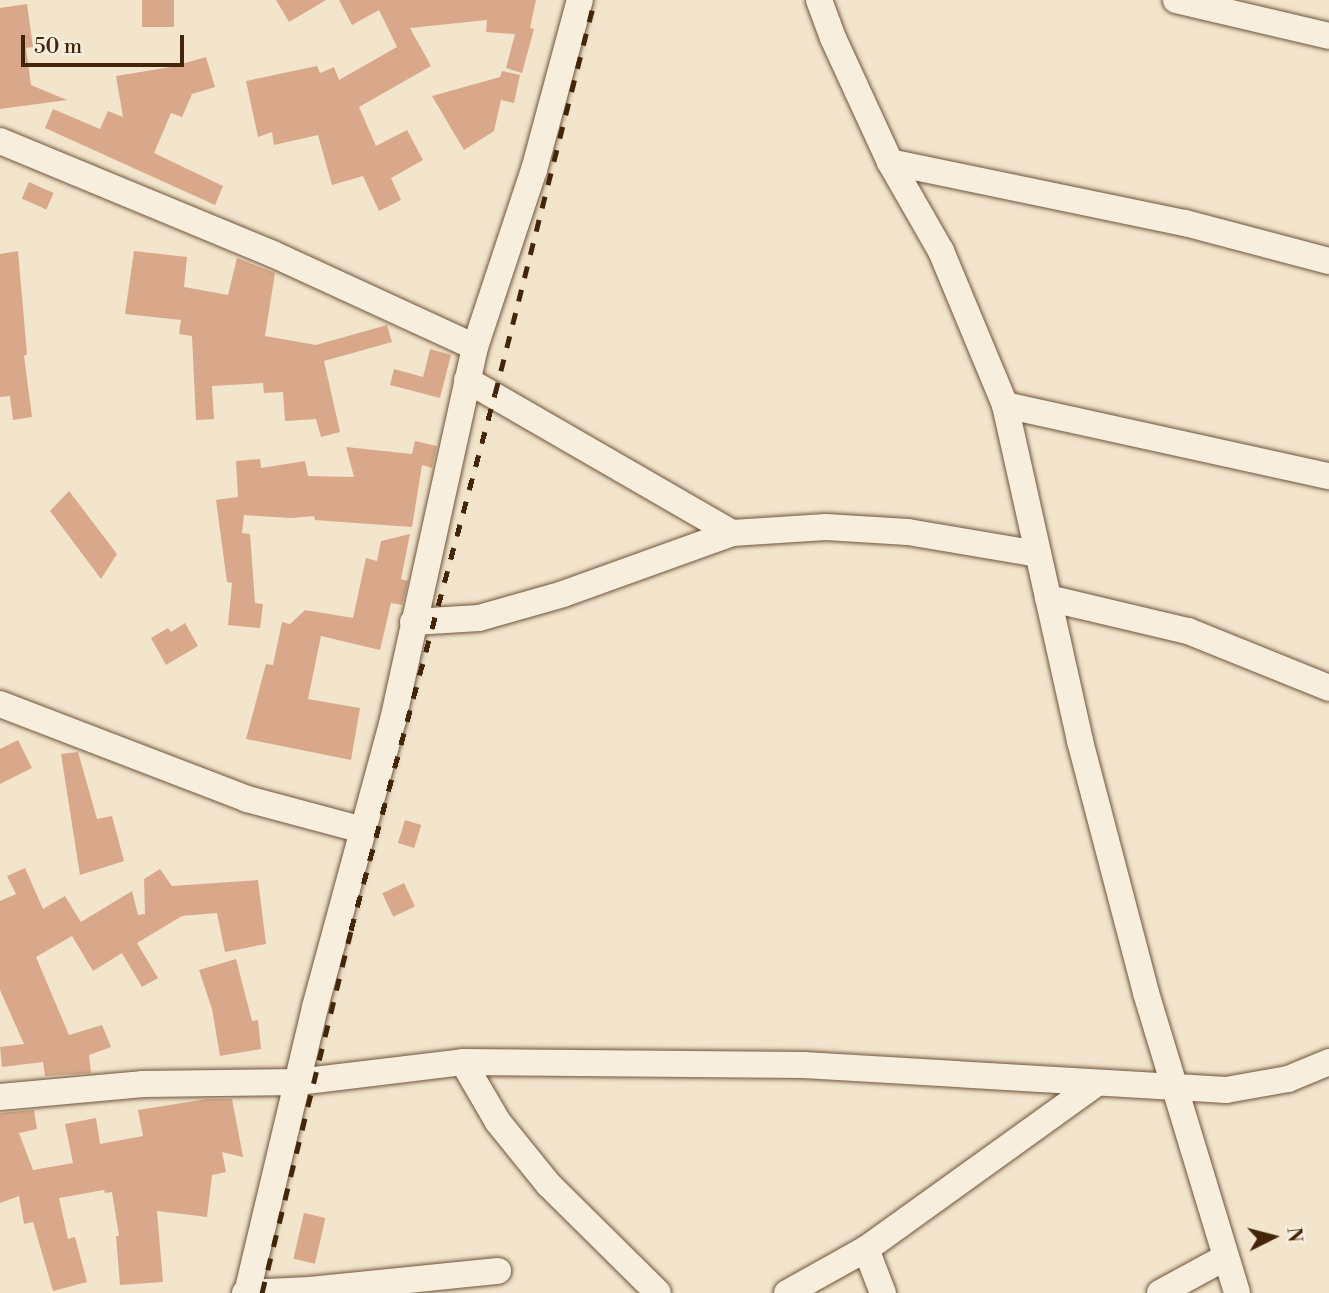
<!DOCTYPE html>
<style>
body{margin:0}
#map{position:relative;width:1329px;height:1293px;overflow:hidden;background:#f2e5cc;font-family:"Libre Bodoni",serif}
div>[style]{position:absolute}
[style*='--x']{left:calc(var(--x)*1px);top:calc(var(--y)*1px);width:calc(var(--w)*1px);rotate:calc(var(--a)*1deg)}
.building>*{inset:0;background:#d9a88a;transform-origin:0 0}
.roads{filter:drop-shadow(0 0 2px #6f553a) drop-shadow(0 0 2px #6f553a)}
.minor>*{height:26px;margin:-13px;padding:0 13px;transform-origin:13px;border-radius:13px;background:#f7eede}
.rail>*{height:5px;margin-top:-2.5px;transform-origin:0;background:repeating-linear-gradient(90deg,#43250a 0 12px,transparent 0 24px)}
span{translate:-50% -50%;white-space:nowrap;text-align:center;line-height:1.15;-webkit-text-stroke:6px #f7eede;paint-order:stroke}
.north{position:absolute;left:1238px;top:1202px;width:70px;height:70px;-webkit-text-stroke:5px #f7eede;paint-order:stroke;rotate:84deg;font-size:19px;font-weight:700;line-height:28px;text-align:center;color:#43250a}
.north::after{content:'';display:block;margin:auto;width:24px;height:32px;background:#43250a;clip-path:polygon(50% 0,100% 100%,50% 72%,0 100%)}
.scale{position:absolute;left:21px;top:35px;width:163px;height:32px;box-sizing:border-box;border:4px solid #43250a;border-top:0;padding-left:9px;font-size:21px;line-height:24px;white-space:nowrap;color:#43250a;-webkit-text-stroke:5px #f7eede;paint-order:stroke}
</style>
<div id="map">
<div class="building">
<i style="left:142px;top:0;width:32px;height:27px"></i>
<i style="clip-path:polygon(276px 0,326px 0,289px 22px)"></i>
<i style="clip-path:polygon(339px 0,536px 0,530px 28px,534px 29px,522px 73px,506px 68px,515px 34px,486px 32px,487px 20px,410px 28px,431px 66px,359px 107px,376px 146px,407px 130px,423px 160px,391px 178px,401px 200px,379px 211px,363px 176px,332px 185px,318px 135px,274px 145px,272px 132px,258px 137px,246px 81px,317px 66px,320px 73px,334px 67px,339px 80px,397px 47px,379px 10px,352px 25px)"></i>
<i style="clip-path:polygon(27px 4px,33px 47px,26px 48px,31px 85px,67px 100px,0 109px,0 8px)"></i>
<i style="clip-path:polygon(206px 57px,215px 87px,192px 94px,182px 117px,171px 113px,154px 153px,223px 186px,215px 205px,45px 128px,53px 109px,100px 129px,108px 111px,123px 117px,116px 76px,171px 67px)"></i>
<i style="clip-path:polygon(502px 71px,520px 75px,514px 103px,501px 100px,494px 131px,464px 150px,432px 96px,500px 77px)"></i>
<i style="left:29px;top:182px;width:27px;height:18px;rotate:24deg"></i>
<i style="clip-path:polygon(18px 251px,27px 354px,24px 356px,32px 417px,13px 420px,10px 396px,0 397px,0 254px)"></i>
<i style="clip-path:polygon(134px 251px,187px 257px,184px 287px,228px 295px,237px 258px,275px 273px,265px 336px,316px 345px,387px 325px,392px 342px,324px 361px,340px 432px,321px 437px,316px 419px,285px 421px,283px 392px,264px 393px,263px 383px,212px 386px,214px 419px,196px 420px,192px 336px,179px 334px,181px 320px,125px 314px)"></i>
<i style="clip-path:polygon(430px 349px,451px 355px,440px 398px,390px 385px,394px 369px,423px 377px)"></i>
<i style="clip-path:polygon(415px 441px,437px 446px,432px 468px,422px 465px,412px 527px,315px 520px,314px 516px,291px 518px,244px 515px,242px 533px,250px 534px,255px 603px,263px 604px,260px 628px,228px 625px,232px 583px,227px 582px,216px 500px,238px 497px,236px 461px,260px 459px,261px 468px,305px 461px,308px 476px,354px 477px,346px 447px,412px 454px)"></i>
<i style="clip-path:polygon(69px 491px,117px 554px,101px 579px,50px 511px)"></i>
<i style="clip-path:polygon(410px 534px,401px 579px,408px 581px,402px 605px,391px 603px,380px 650px,321px 636px,308px 699px,360px 708px,351px 760px,246px 739px,266px 664px,273px 665px,282px 622px,290px 624px,305px 610px,353px 618px,366px 558px,377px 561px,381px 541px)"></i>
<i style="clip-path:polygon(185px 623px,198px 646px,166px 665px,151px 638px,168px 628px,171px 632px)"></i>
<i style="clip-path:polygon(18px 740px,32px 768px,0 784px,0 749px)"></i>
<i style="clip-path:polygon(78px 752px,97px 819px,112px 816px,124px 861px,80px 875px,61px 754px)"></i>
<i style="left:405px;top:820px;width:17px;height:24px;rotate:17deg"></i>
<i style="clip-path:polygon(25px 868px,43px 909px,65px 896px,81px 922px,132px 891px,138px 915px,145px 914px,144px 879px,160px 869px,172px 886px,258px 880px,266px 944px,225px 952px,217px 913px,182px 916px,137px 943px,158px 978px,142px 987px,122px 953px,93px 971px,72px 936px,36px 957px,69px 1035px,102px 1025px,111px 1047px,89px 1055px,91px 1073px,45px 1076px,43px 1062px,2px 1067px,0 1047px,24px 1044px,0 990px,0 901px,16px 894px,7px 876px)"></i>
<i style="left:404px;top:883px;width:26px;height:24px;rotate:65deg"></i>
<i style="clip-path:polygon(236px 959px,252px 1021px,258px 1020px,261px 1049px,220px 1056px,212px 1009px,199px 970px)"></i>
<i style="clip-path:polygon(207px 1099px,232px 1099px,243px 1157px,222px 1152px,226px 1172px,212px 1175px,207px 1217px,157px 1211px,163px 1282px,120px 1285px,116px 1236px,119px 1236px,112px 1192px,105px 1193px,104px 1190px,59px 1198px,68px 1239px,75px 1237px,87px 1282px,53px 1291px,33px 1222px,24px 1224px,19px 1196px,0 1203px,0 1113px,34px 1110px,37px 1129px,19px 1133px,33px 1170px,73px 1163px,65px 1124px,96px 1118px,100px 1144px,143px 1136px,138px 1110px)"></i>
<i style="left:304px;top:1213px;width:22px;height:47px;rotate:13deg"></i>
</div>
<div class="roads">
<div class="minor">
<i style="--x:819;--y:0;--w:40;--a:69.8"></i>
<i style="--x:833;--y:38;--w:136;--a:65.3"></i>
<i style="--x:890;--y:162;--w:103;--a:60.2"></i>
<i style="--x:941;--y:251;--w:167;--a:67.4"></i>
<i style="--x:1005;--y:405;--w:344;--a:77.4"></i>
<i style="--x:1080;--y:741;--w:260;--a:75.3"></i>
<i style="--x:1146;--y:993;--w:313;--a:73.1"></i>
<i style="--x:1176;--y:0;--w:157;--a:13.2"></i>
<i style="--x:0;--y:141;--w:295;--a:22.5"></i>
<i style="--x:273;--y:254;--w:222;--a:24.7"></i>
<i style="--x:890;--y:162;--w:301;--a:11.7"></i>
<i style="--x:1185;--y:223;--w:149;--a:14.8"></i>
<i style="--x:467;--y:380;--w:306;--a:30"></i>
<i style="--x:1005;--y:405;--w:332;--a:12.4"></i>
<i style="--x:1048;--y:598;--w:144;--a:13.3"></i>
<i style="--x:1188;--y:631;--w:152;--a:22"></i>
<i style="--x:413;--y:622;--w:66;--a:-3.5"></i>
<i style="--x:479;--y:618;--w:87;--a:-15.9"></i>
<i style="--x:563;--y:594;--w:180;--a:-19.8"></i>
<i style="--x:732;--y:533;--w:94;--a:-3.7"></i>
<i style="--x:826;--y:527;--w:82;--a:3.5"></i>
<i style="--x:908;--y:532;--w:132;--a:9.6"></i>
<i style="--x:0;--y:704;--w:265;--a:21"></i>
<i style="--x:247;--y:799;--w:120;--a:15"></i>
<i style="--x:463;--y:1062;--w:69;--a:59.7"></i>
<i style="--x:498;--y:1122;--w:81;--a:51"></i>
<i style="--x:549;--y:1185;--w:153;--a:44.7"></i>
<i style="--x:0;--y:1097;--w:144;--a:-5.2"></i>
<i style="--x:143;--y:1084;--w:155;--a:-0.7"></i>
<i style="--x:298;--y:1082;--w:166;--a:-6.9"></i>
<i style="--x:463;--y:1062;--w:341;--a:0.5"></i>
<i style="--x:804;--y:1065;--w:423;--a:3.4"></i>
<i style="--x:1226;--y:1090;--w:63;--a:-10.1"></i>
<i style="--x:1288;--y:1079;--w:44;--a:-22.5"></i>
<i style="--x:866;--y:1249;--w:47;--a:68.9"></i>
<i style="--x:245;--y:1293;--w:65;--a:-2.6"></i>
<i style="--x:310;--y:1290;--w:189;--a:-5.8"></i>
<i style="--x:247;--y:1293;--w:294;--a:-76.6"></i>
<i style="--x:315;--y:1007;--w:297;--a:-74.8"></i>
<i style="--x:393;--y:720;--w:382;--a:-77.6"></i>
<i style="--x:475;--y:347;--w:187;--a:-71.6"></i>
<i style="--x:534;--y:170;--w:176;--a:-74.9"></i>
<i style="--x:787;--y:1293;--w:90;--a:-29.1"></i>
<i style="--x:866;--y:1249;--w:283;--a:-35.7"></i>
<i style="--x:1160;--y:1293;--w:75;--a:-28.6"></i>
</div>
</div>
<div class="rail">
<i style="--x:262;--y:1293;--w:374;--a:-76.2"></i>
<i style="--x:351;--y:930;--w:555;--a:-74.96"></i>
<i style="--x:495;--y:394;--w:406;--a:-75.8"></i>
</div>
<div class="north">N</div>
<div class="scale">50 m</div>
</div>
